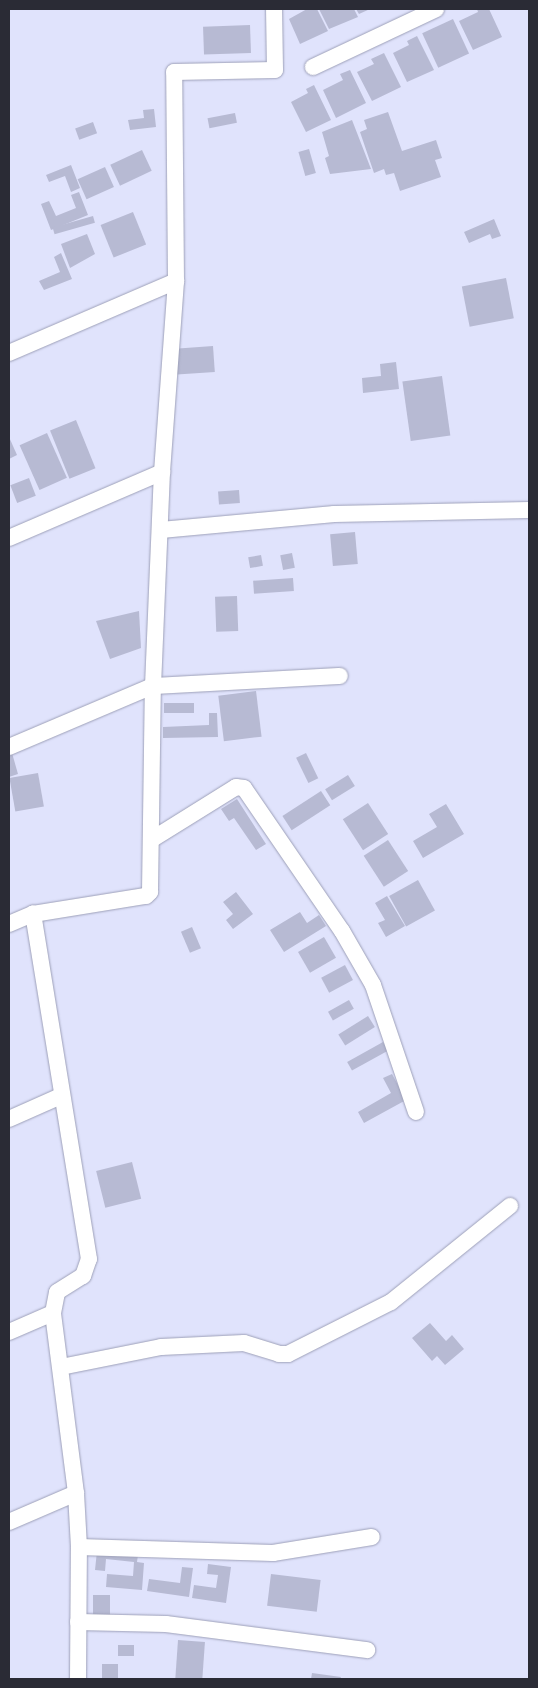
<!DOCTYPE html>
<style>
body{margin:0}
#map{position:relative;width:538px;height:1688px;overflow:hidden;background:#e0e3fc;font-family:"Sofia Sans Condensed",sans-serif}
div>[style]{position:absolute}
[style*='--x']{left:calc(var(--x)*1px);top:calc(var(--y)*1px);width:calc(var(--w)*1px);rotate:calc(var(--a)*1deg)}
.building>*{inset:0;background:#b7bad3;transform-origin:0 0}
.roads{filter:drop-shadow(0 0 1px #9da0b8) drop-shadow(0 0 1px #9da0b8)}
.street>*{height:16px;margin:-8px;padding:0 8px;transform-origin:8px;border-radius:8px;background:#fff}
span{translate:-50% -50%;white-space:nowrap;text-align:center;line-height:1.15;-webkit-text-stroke:4px #e0e3fc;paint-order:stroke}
.frame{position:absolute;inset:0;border:10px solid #2a2b35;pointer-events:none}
</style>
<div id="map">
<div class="building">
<i style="clip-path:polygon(307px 9px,317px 9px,328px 31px,300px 44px,289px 19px)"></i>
<i style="clip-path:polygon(319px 9px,354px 9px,358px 17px,329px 29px)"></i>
<i style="clip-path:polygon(356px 9px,370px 9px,359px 14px)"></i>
<i style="clip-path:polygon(477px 9px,489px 9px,502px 37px,473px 50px,459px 21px,478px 12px)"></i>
<i style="left:453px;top:19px;width:38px;height:34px;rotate:65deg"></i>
<i style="left:250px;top:25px;width:28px;height:47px;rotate:88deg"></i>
<i style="clip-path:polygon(417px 36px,434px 70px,407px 82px,393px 53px,409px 45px,407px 41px)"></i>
<i style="clip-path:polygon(384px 53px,401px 87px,372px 101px,357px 72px,374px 64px,371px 59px)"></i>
<i style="clip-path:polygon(350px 70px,366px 103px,336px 118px,323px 90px,343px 80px,340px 74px)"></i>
<i style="clip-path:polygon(314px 85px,331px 120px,306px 132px,291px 102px,308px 93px,306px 89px)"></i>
<i style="clip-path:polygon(154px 109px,156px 127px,130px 130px,128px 120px,144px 118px,143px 110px)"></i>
<i style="clip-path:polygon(388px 112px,402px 151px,436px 140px,442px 158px,435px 160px,441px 177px,400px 191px,394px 173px,386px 175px,384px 169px,374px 173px,360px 132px,367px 129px,364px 120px)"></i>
<i style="left:235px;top:113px;width:10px;height:28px;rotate:79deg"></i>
<i style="clip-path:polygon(352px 120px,371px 169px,330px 174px,325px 158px,329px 156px,322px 132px)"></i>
<i style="left:93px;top:122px;width:12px;height:19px;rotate:70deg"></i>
<i style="left:309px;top:149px;width:25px;height:11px;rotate:74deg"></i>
<i style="left:142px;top:150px;width:23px;height:35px;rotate:65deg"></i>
<i style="clip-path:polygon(71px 165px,80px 188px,71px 192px,65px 176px,49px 182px,46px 175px)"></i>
<i style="left:105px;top:167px;width:22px;height:30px;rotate:66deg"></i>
<i style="clip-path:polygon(79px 192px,88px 215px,51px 230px,41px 204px,49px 201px,56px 216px,76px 208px,71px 195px)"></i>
<i style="left:133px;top:212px;width:35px;height:35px;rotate:68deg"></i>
<i style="left:93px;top:216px;width:7px;height:42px;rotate:74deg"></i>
<i style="clip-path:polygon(494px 219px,501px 236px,492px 239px,490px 234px,469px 243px,464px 232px)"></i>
<i style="clip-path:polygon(87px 234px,95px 254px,70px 268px,61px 244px)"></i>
<i style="clip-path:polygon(61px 253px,72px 279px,44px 290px,39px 281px,60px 272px,54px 257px)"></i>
<i style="left:506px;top:278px;width:41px;height:45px;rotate:79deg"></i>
<i style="left:213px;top:346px;width:26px;height:38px;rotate:86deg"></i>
<i style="clip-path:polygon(396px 362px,399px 389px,363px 393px,362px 378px,381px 376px,380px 364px)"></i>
<i style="left:442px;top:376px;width:60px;height:40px;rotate:82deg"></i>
<i style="left:76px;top:420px;width:52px;height:28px;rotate:68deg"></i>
<i style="left:47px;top:433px;width:49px;height:30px;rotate:66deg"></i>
<i style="clip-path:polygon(9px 437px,17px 455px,9px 459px)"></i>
<i style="left:29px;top:478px;width:19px;height:20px;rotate:69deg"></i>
<i style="left:239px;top:490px;width:13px;height:21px;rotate:86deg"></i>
<i style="left:355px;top:532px;width:32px;height:25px;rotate:85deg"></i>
<i style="left:292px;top:553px;width:15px;height:12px;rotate:79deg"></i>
<i style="left:261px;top:555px;width:11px;height:13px;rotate:80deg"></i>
<i style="left:293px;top:578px;width:13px;height:40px;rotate:86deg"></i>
<i style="left:237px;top:596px;width:35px;height:22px;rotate:88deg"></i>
<i style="clip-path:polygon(139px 611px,141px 648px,110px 659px,96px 621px)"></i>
<i style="left:256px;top:691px;width:46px;height:38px;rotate:83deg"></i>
<i style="left:194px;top:703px;width:10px;height:30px;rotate:90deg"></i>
<i style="clip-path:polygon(209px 713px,217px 713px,218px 737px,163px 738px,163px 727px,209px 725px)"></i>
<i style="clip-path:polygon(12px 753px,18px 774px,9px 777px,9px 754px)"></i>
<i style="left:306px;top:753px;width:28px;height:11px;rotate:64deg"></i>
<i style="left:38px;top:773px;width:34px;height:29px;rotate:80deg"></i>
<i style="left:348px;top:775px;width:13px;height:27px;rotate:58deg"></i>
<i style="left:321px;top:791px;width:17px;height:46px;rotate:57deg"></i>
<i style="clip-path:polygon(237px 799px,266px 844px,256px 850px,234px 818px,229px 821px,221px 809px)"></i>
<i style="left:368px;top:803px;width:37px;height:30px;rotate:57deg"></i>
<i style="clip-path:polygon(446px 804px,464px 834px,423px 858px,413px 841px,437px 827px,429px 814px)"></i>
<i style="left:388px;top:840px;width:37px;height:29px;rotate:57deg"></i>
<i style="left:418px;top:880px;width:35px;height:33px;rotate:61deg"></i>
<i style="clip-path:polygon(236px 892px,253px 914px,233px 929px,226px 920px,233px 914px,223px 902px)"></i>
<i style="clip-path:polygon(387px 896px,405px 926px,386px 937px,378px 923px,385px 920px,375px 903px)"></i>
<i style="clip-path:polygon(300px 912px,307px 923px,319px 915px,326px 926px,284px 952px,270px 930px)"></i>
<i style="left:192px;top:927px;width:23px;height:12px;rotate:67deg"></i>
<i style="left:324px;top:937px;width:24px;height:30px;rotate:60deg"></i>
<i style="left:345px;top:965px;width:17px;height:27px;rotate:62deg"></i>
<i style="left:349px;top:1000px;width:10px;height:24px;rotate:61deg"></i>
<i style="left:368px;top:1016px;width:13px;height:35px;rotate:58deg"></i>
<i style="left:383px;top:1042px;width:10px;height:41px;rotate:61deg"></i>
<i style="clip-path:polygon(392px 1074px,406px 1100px,364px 1123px,358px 1112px,391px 1093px,383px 1078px)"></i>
<i style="left:132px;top:1162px;width:38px;height:37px;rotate:76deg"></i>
<i style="clip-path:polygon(430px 1323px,446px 1341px,452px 1335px,464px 1349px,445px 1365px,437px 1356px,432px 1361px,412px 1338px)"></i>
<i style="clip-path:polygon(97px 1551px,138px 1555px,137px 1562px,144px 1563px,142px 1590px,106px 1587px,107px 1574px,133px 1576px,134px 1562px,106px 1559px,105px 1571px,95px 1570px)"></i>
<i style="clip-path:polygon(208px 1564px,231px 1567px,226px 1603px,192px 1598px,194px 1585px,216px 1588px,218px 1575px,207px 1574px)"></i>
<i style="clip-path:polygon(182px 1567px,193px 1568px,189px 1597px,147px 1591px,149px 1579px,180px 1583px)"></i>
<i style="left:271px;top:1574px;width:50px;height:32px;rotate:7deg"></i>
<i style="left:93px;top:1595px;width:17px;height:20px"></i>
<i style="left:178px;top:1640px;width:27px;height:39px;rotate:4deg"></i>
<i style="left:118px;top:1645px;width:16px;height:11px"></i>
<i style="left:102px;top:1664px;width:16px;height:15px"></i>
<i style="clip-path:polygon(312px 1673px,341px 1677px,340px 1679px,311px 1679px)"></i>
</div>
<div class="roads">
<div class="street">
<i style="--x:313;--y:67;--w:136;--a:-25.2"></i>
<i style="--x:9;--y:353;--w:182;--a:-23.3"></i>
<i style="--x:161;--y:530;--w:174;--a:-5.3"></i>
<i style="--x:334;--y:514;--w:195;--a:-1.2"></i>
<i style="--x:9;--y:538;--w:167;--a:-23.3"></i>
<i style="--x:9;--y:747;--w:156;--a:-23"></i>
<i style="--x:153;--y:686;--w:187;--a:-3.1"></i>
<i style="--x:151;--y:840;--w:100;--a:-31.9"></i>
<i style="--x:236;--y:787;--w:8;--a:7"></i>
<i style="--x:244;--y:788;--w:173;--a:55.6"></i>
<i style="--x:342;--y:931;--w:62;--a:60.1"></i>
<i style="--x:373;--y:985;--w:134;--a:71.3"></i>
<i style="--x:9;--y:924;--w:26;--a:-23"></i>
<i style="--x:9;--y:1119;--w:57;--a:-23.9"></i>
<i style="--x:9;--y:1332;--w:48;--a:-23.4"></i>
<i style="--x:61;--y:1367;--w:102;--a:-11.3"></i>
<i style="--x:161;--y:1347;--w:83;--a:-2.8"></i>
<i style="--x:244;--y:1343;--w:37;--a:17"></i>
<i style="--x:279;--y:1354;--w:9;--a:0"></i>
<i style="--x:288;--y:1354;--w:115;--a:-26.8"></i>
<i style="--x:391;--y:1302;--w:153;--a:-38.9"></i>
<i style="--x:9;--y:1522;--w:73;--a:-23.4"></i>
<i style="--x:79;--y:1547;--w:194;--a:1.8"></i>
<i style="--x:273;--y:1553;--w:100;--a:-9.2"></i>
<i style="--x:78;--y:1622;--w:88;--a:1.3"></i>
<i style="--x:166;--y:1624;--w:203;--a:7.4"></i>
<i style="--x:78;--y:1679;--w:132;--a:-89.6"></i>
<i style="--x:79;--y:1547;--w:54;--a:-93.2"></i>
<i style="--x:76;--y:1493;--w:181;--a:-97.3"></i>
<i style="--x:53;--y:1313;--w:21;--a:-79"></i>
<i style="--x:57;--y:1292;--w:31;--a:-32"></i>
<i style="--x:83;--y:1276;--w:18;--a:-71"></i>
<i style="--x:89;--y:1259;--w:350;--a:-99.2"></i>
<i style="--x:33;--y:914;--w:114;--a:-9.1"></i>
<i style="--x:146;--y:896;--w:6;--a:-45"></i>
<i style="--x:150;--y:892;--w:206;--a:-89.2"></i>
<i style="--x:153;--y:686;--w:214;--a:-87.6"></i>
<i style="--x:162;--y:472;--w:192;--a:-85.8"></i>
<i style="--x:176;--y:281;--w:209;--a:-90.5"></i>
<i style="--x:174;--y:72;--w:101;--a:-1.1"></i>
<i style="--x:275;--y:70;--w:61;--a:-90.9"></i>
</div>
</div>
<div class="frame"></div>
</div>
